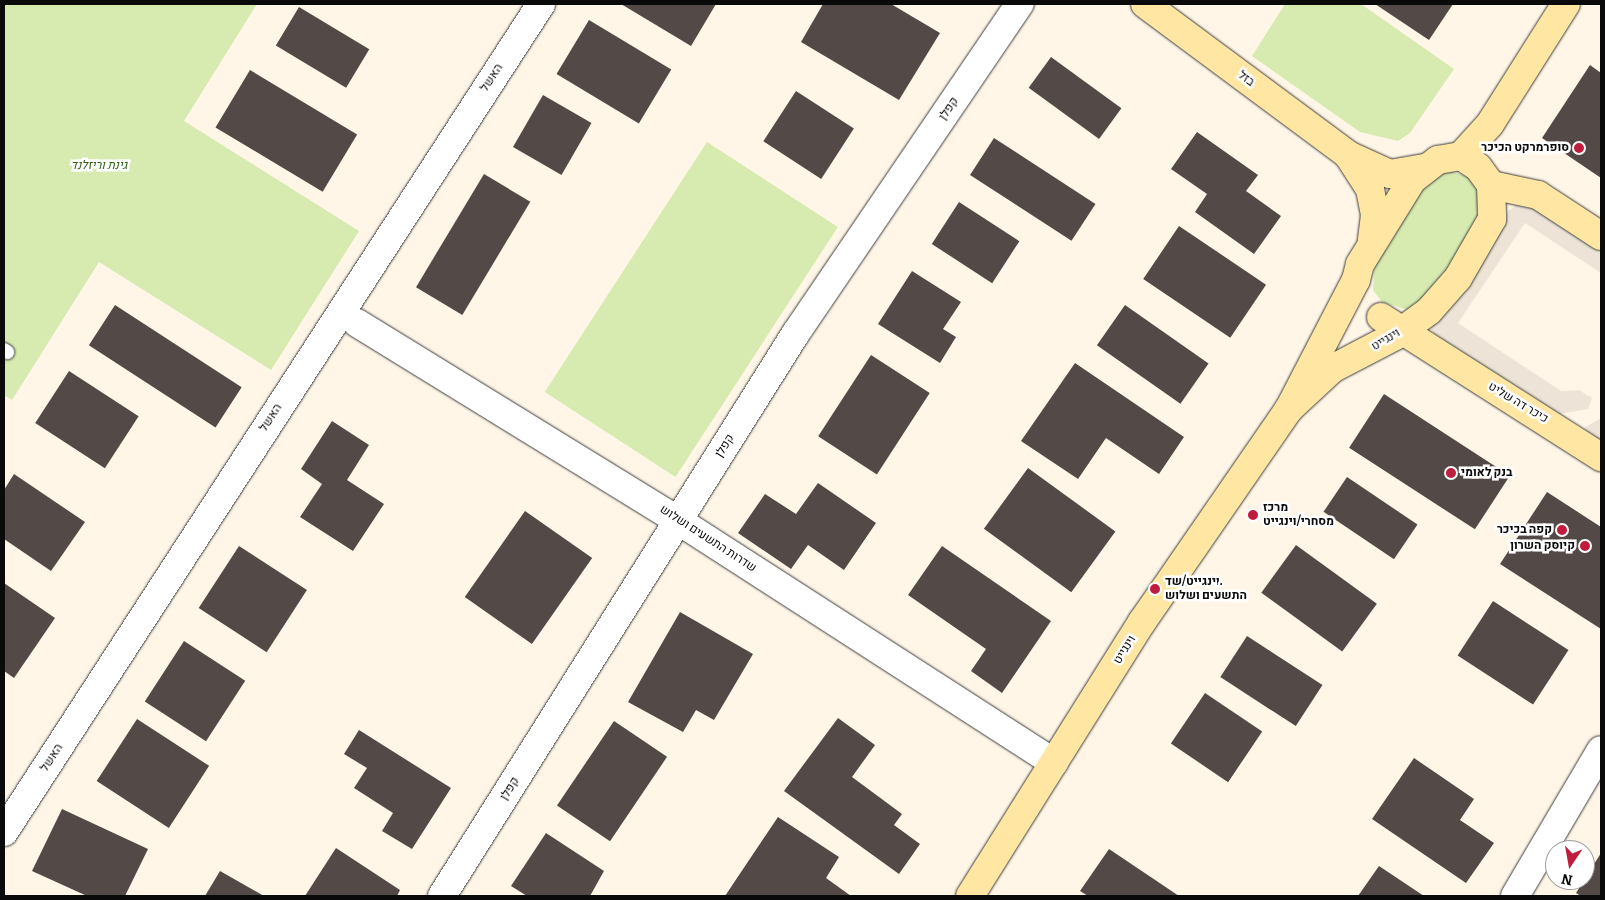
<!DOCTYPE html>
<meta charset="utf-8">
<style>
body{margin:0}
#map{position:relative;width:1605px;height:900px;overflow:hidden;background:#fff6e7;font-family:Bitter,Heebo,serif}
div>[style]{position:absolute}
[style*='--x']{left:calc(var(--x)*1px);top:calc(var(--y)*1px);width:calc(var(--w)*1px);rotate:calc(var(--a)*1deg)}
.green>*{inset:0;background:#d7eaaf;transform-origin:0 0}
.plaza>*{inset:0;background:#ede4d7}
.building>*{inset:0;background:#534946;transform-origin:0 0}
.roads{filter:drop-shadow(0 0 1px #3d3d3d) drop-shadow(0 0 1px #3d3d3d)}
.lane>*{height:14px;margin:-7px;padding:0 7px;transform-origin:7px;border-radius:7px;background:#fff}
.street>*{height:28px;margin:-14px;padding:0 14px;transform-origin:14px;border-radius:14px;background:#fff}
.secondary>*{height:28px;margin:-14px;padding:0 14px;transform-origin:14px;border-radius:14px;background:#ffe6a2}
.dots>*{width:14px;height:14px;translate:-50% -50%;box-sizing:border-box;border:2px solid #fff;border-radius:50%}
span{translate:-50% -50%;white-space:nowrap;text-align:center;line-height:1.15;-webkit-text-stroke:5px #fff;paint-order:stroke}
.street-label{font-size:12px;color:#0a0a0a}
.poi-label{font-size:12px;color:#0a0a0a;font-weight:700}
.right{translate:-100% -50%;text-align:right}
.left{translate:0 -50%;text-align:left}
.park-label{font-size:12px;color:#346318;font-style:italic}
.frame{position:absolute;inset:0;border:5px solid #0a0a0a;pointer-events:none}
.north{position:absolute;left:1545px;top:840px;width:50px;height:50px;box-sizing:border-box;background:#fff;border:1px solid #9d9d9d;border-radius:50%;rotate:192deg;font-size:14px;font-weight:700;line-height:20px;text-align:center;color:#0a0a0a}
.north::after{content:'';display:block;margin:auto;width:18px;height:22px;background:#c01c3e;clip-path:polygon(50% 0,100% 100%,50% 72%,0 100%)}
</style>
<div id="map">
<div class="green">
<i style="clip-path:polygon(4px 4px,257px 4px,184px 121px,359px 231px,271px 370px,99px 262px,12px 400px,4px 395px)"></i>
<i style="clip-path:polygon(1285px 4px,1361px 4px,1454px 69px,1410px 133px,1398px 141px,1360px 132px,1252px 56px)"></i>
<i style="left:707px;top:142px;width:156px;height:298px;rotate:33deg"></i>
<i style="clip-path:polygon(1449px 171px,1476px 179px,1483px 214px,1433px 291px,1408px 310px,1382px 302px,1373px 290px,1375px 262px,1411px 199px,1436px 175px)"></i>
</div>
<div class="plaza">
<i style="clip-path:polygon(1520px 203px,1533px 206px,1601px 250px,1601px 273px,1525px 223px,1458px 323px,1561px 391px,1579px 390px,1592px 398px,1588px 409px,1559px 414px,1435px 336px,1431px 328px,1497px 235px,1508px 211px)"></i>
<i style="clip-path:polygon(1601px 418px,1601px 442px,1584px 428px)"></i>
</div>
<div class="building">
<i style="clip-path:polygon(621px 4px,716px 4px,691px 46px)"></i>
<i style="clip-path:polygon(823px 4px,891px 4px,940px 33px,899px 100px,801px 42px)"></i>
<i style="clip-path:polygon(1375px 4px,1453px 4px,1429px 40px)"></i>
<i style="left:299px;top:7px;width:82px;height:45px;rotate:31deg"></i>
<i style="left:589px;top:20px;width:96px;height:63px;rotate:31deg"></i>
<i style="left:1051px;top:57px;width:87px;height:38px;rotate:36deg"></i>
<i style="clip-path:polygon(1590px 65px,1601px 73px,1601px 178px,1542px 138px)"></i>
<i style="left:250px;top:70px;width:125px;height:67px;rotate:31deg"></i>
<i style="left:796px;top:91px;width:69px;height:60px;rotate:33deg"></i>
<i style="left:543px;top:95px;width:56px;height:60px;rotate:30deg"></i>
<i style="clip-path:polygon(1197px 132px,1258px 175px,1246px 191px,1281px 216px,1254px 254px,1195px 212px,1207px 194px,1171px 169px)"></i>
<i style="left:994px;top:138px;width:121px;height:44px;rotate:33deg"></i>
<i style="left:484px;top:174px;width:54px;height:132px;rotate:31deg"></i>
<i style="left:959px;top:202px;width:72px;height:50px;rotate:33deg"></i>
<i style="left:1179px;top:226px;width:105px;height:64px;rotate:34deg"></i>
<i style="clip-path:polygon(912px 271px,961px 302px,943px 329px,956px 337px,940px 363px,878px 324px)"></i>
<i style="left:115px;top:305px;width:151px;height:48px;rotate:33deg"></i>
<i style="left:1125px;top:305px;width:102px;height:49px;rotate:35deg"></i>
<i style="left:871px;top:355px;width:70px;height:97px;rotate:33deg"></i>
<i style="clip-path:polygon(1075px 363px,1184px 437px,1159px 474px,1106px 438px,1078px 479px,1021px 441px)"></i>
<i style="left:69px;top:371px;width:83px;height:62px;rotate:33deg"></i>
<i style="left:1384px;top:394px;width:150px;height:64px;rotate:33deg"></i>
<i style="clip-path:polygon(332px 421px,369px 445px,347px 480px,384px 504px,353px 551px,300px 517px,322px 484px,301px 469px)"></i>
<i style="left:1028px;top:468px;width:108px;height:75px;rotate:36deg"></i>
<i style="clip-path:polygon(14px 474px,85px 522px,51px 571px,4px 539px,4px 490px)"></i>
<i style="left:1347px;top:477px;width:85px;height:42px;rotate:34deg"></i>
<i style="clip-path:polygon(818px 483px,876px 523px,844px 570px,808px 545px,791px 569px,738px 533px,765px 494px,796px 514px)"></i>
<i style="clip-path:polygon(1547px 492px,1601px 527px,1601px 629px,1500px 564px)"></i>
<i style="left:525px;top:511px;width:82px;height:105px;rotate:35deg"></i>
<i style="left:1296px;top:545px;width:100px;height:59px;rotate:36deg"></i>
<i style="left:239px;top:546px;width:81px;height:74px;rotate:33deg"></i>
<i style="clip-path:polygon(942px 546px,1051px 621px,1002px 693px,971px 671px,986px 649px,908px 595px)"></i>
<i style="clip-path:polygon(4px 583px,55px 618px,14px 678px,4px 671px)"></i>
<i style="left:1493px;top:601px;width:90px;height:65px;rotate:33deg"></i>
<i style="clip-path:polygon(680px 612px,753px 654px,714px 720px,696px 710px,683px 732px,628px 702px)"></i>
<i style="left:1247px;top:636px;width:90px;height:49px;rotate:33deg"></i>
<i style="left:184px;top:641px;width:73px;height:72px;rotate:33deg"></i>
<i style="left:1205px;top:693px;width:69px;height:61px;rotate:34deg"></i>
<i style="clip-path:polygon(838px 718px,875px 745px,852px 777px,902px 814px,894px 825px,920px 844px,899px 874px,784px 791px)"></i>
<i style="left:137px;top:719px;width:86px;height:74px;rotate:33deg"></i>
<i style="left:614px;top:721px;width:64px;height:102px;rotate:34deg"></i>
<i style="clip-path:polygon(359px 730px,451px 788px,412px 849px,382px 831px,393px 813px,354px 788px,367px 768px,344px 754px)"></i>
<i style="clip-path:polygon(1414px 758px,1474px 799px,1460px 820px,1494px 843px,1466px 883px,1372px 819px)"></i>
<i style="clip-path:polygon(62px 809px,148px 849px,125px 896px,87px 896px,32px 871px)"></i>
<i style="clip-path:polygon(778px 817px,839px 857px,826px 878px,851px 896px,725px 896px)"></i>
<i style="clip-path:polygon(546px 833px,604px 871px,590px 896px,527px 896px,511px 886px)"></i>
<i style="clip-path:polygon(336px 848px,400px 890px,397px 896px,305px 896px)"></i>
<i style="clip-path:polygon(1109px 849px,1179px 896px,1088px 896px,1080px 891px)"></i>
<i style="clip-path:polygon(1601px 853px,1601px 896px,1581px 896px,1576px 893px)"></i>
<i style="clip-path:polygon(1379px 866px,1424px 896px,1358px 896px)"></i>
<i style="clip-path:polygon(220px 871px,264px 896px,205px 896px)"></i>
</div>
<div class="roads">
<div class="lane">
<i style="--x:4;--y:350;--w:4;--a:34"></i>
</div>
<div class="street">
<i style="--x:357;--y:323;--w:378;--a:31.6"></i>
<i style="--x:679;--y:521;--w:446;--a:32.8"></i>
<i style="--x:4;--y:832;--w:987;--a:-57.03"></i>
<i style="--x:442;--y:896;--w:665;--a:-57.84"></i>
<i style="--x:796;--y:333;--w:398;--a:-55.8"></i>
<i style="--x:1515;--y:896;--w:169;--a:-59.5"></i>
</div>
<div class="secondary">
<i style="--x:1145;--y:4;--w:253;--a:36.6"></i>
<i style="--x:1348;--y:155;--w:46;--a:24.3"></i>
<i style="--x:1390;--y:174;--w:36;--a:-10"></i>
<i style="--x:1348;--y:155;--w:40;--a:57.1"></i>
<i style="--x:1370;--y:189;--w:26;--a:79"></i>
<i style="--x:1375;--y:215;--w:26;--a:97"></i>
<i style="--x:1461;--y:156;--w:43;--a:-47.8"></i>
<i style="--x:1490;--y:124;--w:142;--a:-57.7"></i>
<i style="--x:1491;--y:185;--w:48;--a:12"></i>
<i style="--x:1538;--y:195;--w:75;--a:33.1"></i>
<i style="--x:1381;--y:317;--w:261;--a:32.5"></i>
<i style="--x:970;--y:896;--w:324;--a:-57.9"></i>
<i style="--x:1142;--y:622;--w:259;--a:-55.4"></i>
<i style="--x:1289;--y:409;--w:145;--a:-62.6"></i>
<i style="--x:1356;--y:280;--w:16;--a:-76"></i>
<i style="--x:1360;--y:264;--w:99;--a:-58.2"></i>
<i style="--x:1412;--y:180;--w:33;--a:-38"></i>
<i style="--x:1438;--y:160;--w:23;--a:-10"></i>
<i style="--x:1461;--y:156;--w:20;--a:33"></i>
<i style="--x:1478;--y:167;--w:22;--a:54"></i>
<i style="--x:1491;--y:185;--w:34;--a:88"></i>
<i style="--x:1492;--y:219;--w:68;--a:120"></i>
<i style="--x:1458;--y:278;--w:44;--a:131.3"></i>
<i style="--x:1429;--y:311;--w:42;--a:143.7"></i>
<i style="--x:1395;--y:336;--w:71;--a:152.4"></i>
<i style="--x:1332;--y:369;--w:59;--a:137.1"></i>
</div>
</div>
<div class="dots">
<i style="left:1579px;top:148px;background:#c01c3e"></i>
<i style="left:1451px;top:473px;background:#c01c3e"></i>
<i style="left:1253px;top:515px;background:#c01c3e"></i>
<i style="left:1562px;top:530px;background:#c01c3e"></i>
<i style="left:1585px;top:546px;background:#c01c3e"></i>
<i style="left:1155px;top:589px;background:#c01c3e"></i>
</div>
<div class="street-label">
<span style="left:492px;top:78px;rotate:-57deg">האשל</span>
<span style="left:1246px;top:79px;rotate:37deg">בזל</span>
<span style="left:949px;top:109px;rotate:-56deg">קפלן</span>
<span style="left:1386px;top:340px;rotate:-31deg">וינגייט</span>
<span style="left:1518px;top:403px;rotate:31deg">כיכר דה שליט</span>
<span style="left:271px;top:418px;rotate:-57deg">האשל</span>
<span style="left:725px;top:446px;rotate:-58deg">קפלן</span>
<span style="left:708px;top:539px;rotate:33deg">שדרות התשעים ושלוש</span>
<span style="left:1125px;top:650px;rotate:-58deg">וינגייט</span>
<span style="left:52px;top:758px;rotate:-57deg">האשל</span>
<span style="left:510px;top:789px;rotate:-58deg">קפלן</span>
</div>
<div class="poi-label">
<span class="right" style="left:1569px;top:148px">סופרמרקט הכיכר</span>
<span class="left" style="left:1461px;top:473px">בנק לאומי</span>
<span class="left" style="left:1263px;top:515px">מרכז<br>מסחרי/וינגייט</span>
<span class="right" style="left:1552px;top:530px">קפה בכיכר</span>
<span class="right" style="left:1575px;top:546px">קיוסק השרון</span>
<span class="left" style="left:1165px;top:589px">וינגייט/שד.<br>התשעים ושלוש</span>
</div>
<div class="park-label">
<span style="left:99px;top:166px">גינת וריזלנד</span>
</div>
<div class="frame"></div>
<div class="north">N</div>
</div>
